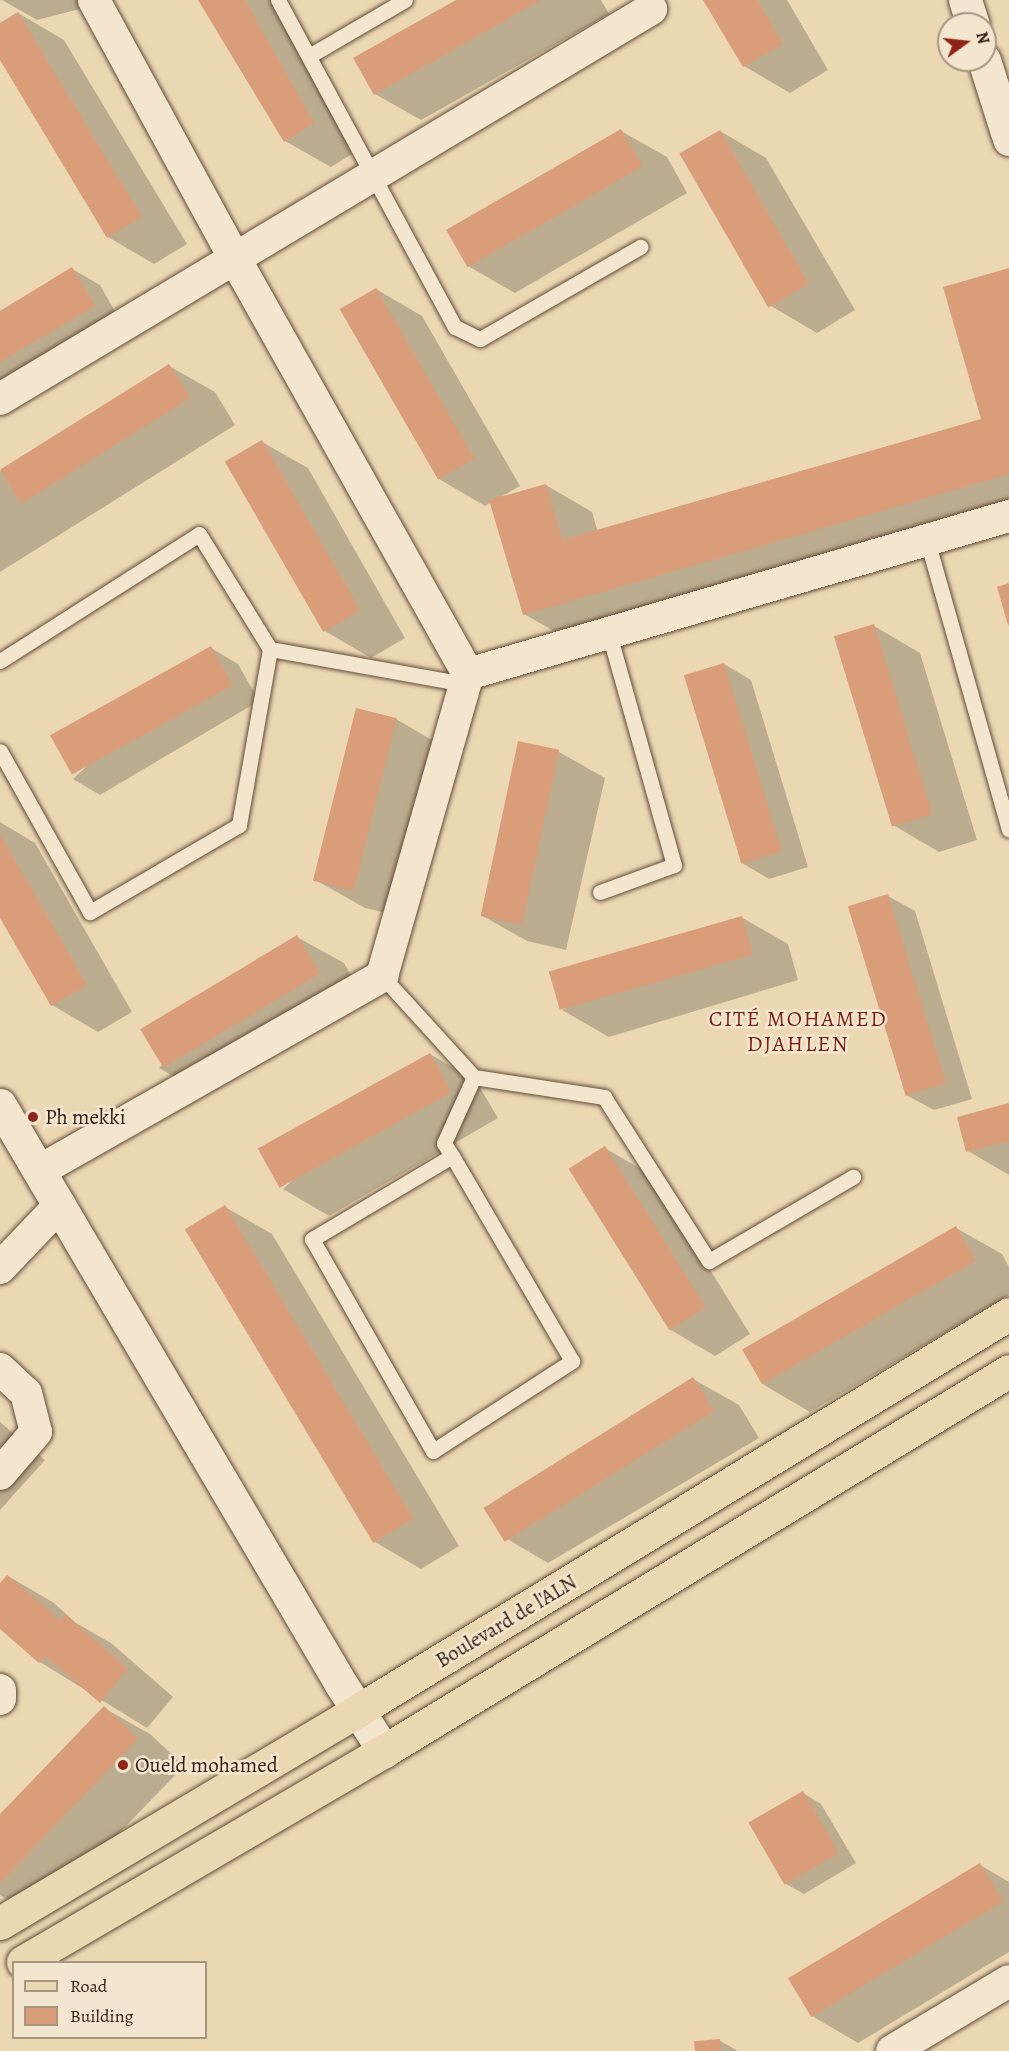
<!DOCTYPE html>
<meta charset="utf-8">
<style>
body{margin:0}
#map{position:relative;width:1009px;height:2051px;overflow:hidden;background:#ecd7b3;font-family:Alegreya,serif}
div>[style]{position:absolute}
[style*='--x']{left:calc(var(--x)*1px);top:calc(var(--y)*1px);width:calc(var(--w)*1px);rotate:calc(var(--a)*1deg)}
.shadow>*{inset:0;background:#0003}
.building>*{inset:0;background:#d99d79;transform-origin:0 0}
.roads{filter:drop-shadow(0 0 2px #624c39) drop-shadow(0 0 2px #624c39)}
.service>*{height:15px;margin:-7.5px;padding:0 7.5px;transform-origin:7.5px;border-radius:7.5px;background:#f3e5ce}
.minor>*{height:32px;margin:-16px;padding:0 16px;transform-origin:16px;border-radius:16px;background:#f3e5ce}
.tertiary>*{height:33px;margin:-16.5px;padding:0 16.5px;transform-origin:16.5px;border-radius:16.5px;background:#f3e5ce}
.primary>*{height:33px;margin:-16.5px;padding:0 16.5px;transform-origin:16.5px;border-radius:16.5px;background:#ecd7b3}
.dots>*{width:16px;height:16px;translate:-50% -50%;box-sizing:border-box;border:3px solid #f3e5ce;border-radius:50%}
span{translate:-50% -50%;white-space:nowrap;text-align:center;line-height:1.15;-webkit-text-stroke:5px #f3e5ce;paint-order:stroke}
.poi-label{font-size:21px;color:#341d10}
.left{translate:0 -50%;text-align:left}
.street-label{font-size:21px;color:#341d10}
.neighbourhood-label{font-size:22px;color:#7a1f14;letter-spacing:1.5px}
.legend{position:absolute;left:12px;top:1961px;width:195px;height:78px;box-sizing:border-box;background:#f3e5ce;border:2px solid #a79582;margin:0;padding:8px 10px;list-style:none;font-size:18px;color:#341d10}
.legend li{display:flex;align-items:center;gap:12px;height:30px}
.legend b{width:30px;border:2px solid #a79582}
.north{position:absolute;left:937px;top:12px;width:60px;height:60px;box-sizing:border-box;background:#f3e5ce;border:2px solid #a79582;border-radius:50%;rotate:75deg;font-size:16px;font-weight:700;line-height:24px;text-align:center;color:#341d10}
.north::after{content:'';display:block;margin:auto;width:21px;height:27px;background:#8f2418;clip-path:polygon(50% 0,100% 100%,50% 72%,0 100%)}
</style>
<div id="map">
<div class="shadow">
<i style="clip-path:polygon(2px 0,115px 0,37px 20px)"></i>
<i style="clip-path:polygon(200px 0,275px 0,360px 149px,331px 167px,285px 141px)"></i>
<i style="clip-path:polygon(459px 0,601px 0,609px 14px,421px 120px,375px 94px)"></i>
<i style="clip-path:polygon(705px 0,787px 0,828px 70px,790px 93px,744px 66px)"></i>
<i style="clip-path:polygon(18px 13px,64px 40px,187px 244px,154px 264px,108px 237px,0 57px,0 24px)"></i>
<i style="clip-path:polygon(621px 131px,667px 157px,687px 193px,515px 293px,468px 266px)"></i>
<i style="clip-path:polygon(720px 131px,766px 158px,855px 310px,817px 333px,771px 306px)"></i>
<i style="clip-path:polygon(72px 269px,100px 285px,121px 322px,0 393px,0 312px)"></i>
<i style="clip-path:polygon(1009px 270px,1009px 513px,570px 640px,524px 614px,492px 502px,485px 506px,439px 479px,376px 289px,422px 316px,520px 486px,499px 498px,546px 485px,592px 512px,598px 532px,983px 420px)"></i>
<i style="clip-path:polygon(169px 366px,215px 392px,235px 425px,0 572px,0 471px)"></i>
<i style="clip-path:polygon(262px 442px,308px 468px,405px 638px,371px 658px,325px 631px)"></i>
<i style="clip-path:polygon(874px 626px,920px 653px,977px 840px,939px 852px,893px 825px)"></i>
<i style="clip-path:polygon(211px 648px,238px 664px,259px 701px,100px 795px,73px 779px)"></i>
<i style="clip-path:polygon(724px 664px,751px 680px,808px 867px,769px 879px,742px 863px)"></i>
<i style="clip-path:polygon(396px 719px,442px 746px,404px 917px,365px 908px,319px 882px)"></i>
<i style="clip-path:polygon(519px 743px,559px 752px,605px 778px,566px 950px,527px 941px,481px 915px)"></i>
<i style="clip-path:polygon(0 822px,35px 843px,132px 1012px,98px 1032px,52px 1005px,0 915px)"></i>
<i style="clip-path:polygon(888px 896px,915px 911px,972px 1099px,934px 1110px,906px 1095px)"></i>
<i style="clip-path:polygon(741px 917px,788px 944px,798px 980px,609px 1037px,562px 1010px)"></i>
<i style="clip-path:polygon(297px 937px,344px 963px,365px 1001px,206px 1095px,159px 1068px)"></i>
<i style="clip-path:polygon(430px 1054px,476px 1081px,498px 1118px,329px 1216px,283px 1189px)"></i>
<i style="clip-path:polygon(1009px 1104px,1009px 1175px,968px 1151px)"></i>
<i style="clip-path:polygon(605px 1148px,651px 1175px,750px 1334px,715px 1356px,669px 1329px)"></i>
<i style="clip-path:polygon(225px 1207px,272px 1234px,459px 1546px,421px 1569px,375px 1542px)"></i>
<i style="clip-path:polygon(956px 1228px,1002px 1254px,1009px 1267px,1009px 1295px,810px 1412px,764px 1385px,745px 1352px)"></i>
<i style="clip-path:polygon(693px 1379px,739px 1405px,759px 1438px,548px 1563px,502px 1536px)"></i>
<i style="clip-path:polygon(0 1422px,45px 1460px,0 1510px)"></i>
<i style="clip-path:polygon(8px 1576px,54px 1603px,76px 1623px,111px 1643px,173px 1697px,147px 1728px,40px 1662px,0 1627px,0 1585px)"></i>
<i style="clip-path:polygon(104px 1708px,150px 1734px,184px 1766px,38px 1917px,0 1895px,0 1817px)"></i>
<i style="clip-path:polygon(803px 1793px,821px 1804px,856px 1863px,804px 1894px,786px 1884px)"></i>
<i style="clip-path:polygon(980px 1865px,1009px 1882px,1009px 1952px,858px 2043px,812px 2016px)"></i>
<i style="clip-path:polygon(719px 2040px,738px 2051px,695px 2051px)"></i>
</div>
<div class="building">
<i style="clip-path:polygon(198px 0,245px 0,314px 123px,284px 142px)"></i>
<i style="clip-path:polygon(456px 0,541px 0,374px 95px,353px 58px)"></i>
<i style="clip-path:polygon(703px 0,757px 0,783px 44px,743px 67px)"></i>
<i style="clip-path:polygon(18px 12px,142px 217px,107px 238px,0 60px,0 23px)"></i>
<i style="left:621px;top:129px;width:43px;height:202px;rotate:60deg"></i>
<i style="left:720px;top:130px;width:178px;height:47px;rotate:60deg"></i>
<i style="clip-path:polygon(72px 267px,95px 306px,0 362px,0 311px)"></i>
<i style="clip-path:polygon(1009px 268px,1009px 474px,523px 615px,489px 500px,546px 484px,562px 540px,981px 419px,943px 287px)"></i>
<i style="left:376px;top:288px;width:197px;height:42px;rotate:60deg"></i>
<i style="left:169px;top:364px;width:40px;height:199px;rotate:58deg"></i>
<i style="left:262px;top:440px;width:197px;height:43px;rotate:60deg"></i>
<i style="clip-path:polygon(1009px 583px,1009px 625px,1008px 625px,997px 587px)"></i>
<i style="left:874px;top:624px;width:199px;height:42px;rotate:73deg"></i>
<i style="left:211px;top:646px;width:45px;height:184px;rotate:61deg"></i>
<i style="left:724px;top:663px;width:197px;height:42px;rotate:73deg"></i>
<i style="left:356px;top:708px;width:42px;height:178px;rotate:14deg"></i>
<i style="left:518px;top:741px;width:42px;height:179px;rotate:12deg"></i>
<i style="clip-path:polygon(0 834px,87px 985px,51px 1006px,0 918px)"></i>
<i style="left:888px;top:894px;width:198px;height:42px;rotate:73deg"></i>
<i style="left:742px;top:916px;width:40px;height:201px;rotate:74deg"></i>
<i style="left:297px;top:935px;width:45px;height:183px;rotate:59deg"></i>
<i style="left:430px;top:1053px;width:45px;height:197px;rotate:61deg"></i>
<i style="clip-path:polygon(1009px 1103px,1009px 1141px,966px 1152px,957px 1117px)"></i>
<i style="left:605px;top:1146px;width:190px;height:43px;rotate:58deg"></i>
<i style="left:225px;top:1205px;width:366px;height:47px;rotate:59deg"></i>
<i style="left:956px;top:1226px;width:40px;height:247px;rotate:60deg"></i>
<i style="left:693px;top:1377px;width:40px;height:247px;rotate:58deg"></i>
<i style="clip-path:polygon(7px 1575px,61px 1621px,65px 1614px,128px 1669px,100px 1703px,45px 1656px,39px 1663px,0 1629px,0 1583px)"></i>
<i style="clip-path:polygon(104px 1706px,138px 1739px,0 1883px,0 1814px)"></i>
<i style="left:803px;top:1791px;width:72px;height:63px;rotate:60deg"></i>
<i style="left:980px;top:1863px;width:45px;height:224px;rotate:59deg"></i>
<i style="left:720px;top:2039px;width:12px;height:26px;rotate:85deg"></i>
</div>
<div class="roads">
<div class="service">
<i style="--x:278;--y:0;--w:372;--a:61.6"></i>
<i style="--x:455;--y:327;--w:28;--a:26"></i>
<i style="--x:480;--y:339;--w:185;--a:-29.9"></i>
<i style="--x:309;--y:56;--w:111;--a:-30.3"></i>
<i style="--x:927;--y:540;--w:301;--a:74.2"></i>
<i style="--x:270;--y:649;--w:198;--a:10.2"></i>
<i style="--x:0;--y:661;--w:236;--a:-32.5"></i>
<i style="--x:199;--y:534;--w:135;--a:58.3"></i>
<i style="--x:270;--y:649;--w:179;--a:100"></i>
<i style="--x:239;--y:825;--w:173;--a:149.7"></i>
<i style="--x:90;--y:912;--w:184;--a:-119.2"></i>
<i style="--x:600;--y:892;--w:79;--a:-20"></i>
<i style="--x:674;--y:865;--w:241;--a:-105.7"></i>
<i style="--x:382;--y:976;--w:137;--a:47.7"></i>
<i style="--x:452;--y:1156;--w:163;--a:149.3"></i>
<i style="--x:312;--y:1239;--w:244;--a:60.3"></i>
<i style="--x:433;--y:1451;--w:166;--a:-32.9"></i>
<i style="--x:572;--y:1361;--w:238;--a:-120.3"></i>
<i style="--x:452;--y:1156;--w:15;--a:-122"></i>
<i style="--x:444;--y:1143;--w:72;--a:-65.6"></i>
<i style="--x:474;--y:1077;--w:132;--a:8.7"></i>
<i style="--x:604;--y:1097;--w:195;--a:57.4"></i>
<i style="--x:709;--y:1261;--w:167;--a:-30.3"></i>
</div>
<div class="minor">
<i style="--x:0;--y:399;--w:759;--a:-30.92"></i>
<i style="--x:468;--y:674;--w:564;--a:-16.28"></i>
<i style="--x:39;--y:1171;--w:395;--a:-29.6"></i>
<i style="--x:382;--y:976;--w:314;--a:-74.1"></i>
<i style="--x:468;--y:674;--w:476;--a:-119.3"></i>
<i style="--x:235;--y:259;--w:295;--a:-118.6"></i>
<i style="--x:0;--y:1268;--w:87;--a:-46.4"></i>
<i style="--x:0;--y:1369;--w:35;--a:43"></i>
<i style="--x:26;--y:1393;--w:40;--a:75.6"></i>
<i style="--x:36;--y:1432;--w:55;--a:130.6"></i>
<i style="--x:0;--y:1690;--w:9;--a:90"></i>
<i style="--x:892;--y:2051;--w:136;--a:-30.9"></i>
</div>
<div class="tertiary">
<i style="--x:965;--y:0;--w:25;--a:72"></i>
<i style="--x:984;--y:60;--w:83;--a:72.4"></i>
<i style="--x:0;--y:1105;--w:672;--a:59.5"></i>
<i style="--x:341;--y:1684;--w:80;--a:57.3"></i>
</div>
<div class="primary">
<i style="--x:0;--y:1923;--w:415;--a:-30.7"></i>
<i style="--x:357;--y:1711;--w:763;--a:-31.34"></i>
<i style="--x:23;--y:1962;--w:418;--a:-30.3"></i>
<i style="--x:384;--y:1751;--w:731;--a:-31.3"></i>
</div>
</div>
<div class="dots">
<i style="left:33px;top:1117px;background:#8f2418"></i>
<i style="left:123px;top:1765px;background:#8f2418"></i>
</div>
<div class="poi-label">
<span class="left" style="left:45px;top:1117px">Ph mekki</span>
<span class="left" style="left:135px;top:1765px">Oueld mohamed</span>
</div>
<div class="street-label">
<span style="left:506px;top:1621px;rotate:-31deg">Boulevard de l'ALN</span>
</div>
<div class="neighbourhood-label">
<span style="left:798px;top:1032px">CITÉ MOHAMED<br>DJAHLEN</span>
</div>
<ul class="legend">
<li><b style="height:8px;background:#ecd7b3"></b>Road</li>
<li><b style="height:16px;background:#d99d79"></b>Building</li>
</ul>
<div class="north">N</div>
</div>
